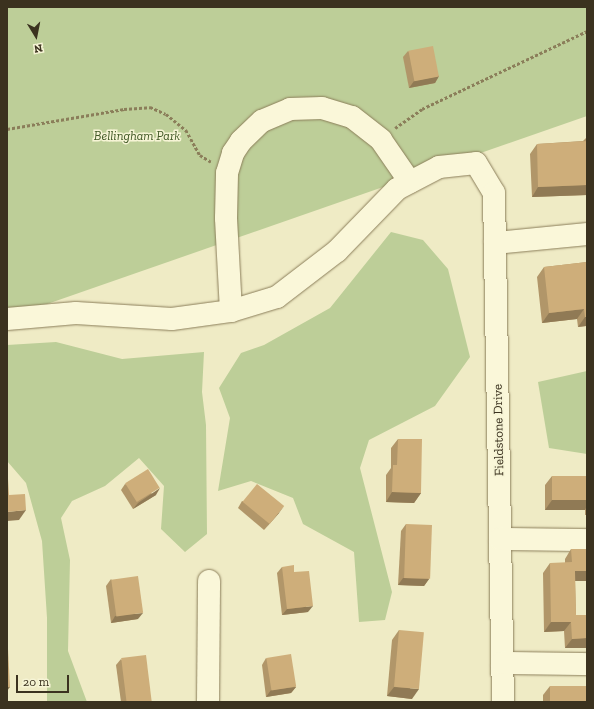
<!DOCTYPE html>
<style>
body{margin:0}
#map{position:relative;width:594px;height:709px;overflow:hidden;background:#efebc5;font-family:"Zilla Slab",serif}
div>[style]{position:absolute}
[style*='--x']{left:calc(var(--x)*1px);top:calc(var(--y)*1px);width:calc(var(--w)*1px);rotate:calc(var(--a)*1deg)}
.green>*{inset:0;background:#bdce98}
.path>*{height:2.5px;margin-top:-1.25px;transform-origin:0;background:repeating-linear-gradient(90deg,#8b7e5a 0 3px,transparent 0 5px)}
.roads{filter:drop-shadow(0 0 1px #8b7e5a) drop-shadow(0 0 1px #8b7e5a)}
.minor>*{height:22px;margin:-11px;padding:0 11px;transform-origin:11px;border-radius:11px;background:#faf7d9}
.wall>*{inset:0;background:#b19669}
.shaded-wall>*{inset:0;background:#907a55}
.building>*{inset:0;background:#ceae7a;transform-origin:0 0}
span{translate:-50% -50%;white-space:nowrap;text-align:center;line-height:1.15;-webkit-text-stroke:3px #f6f4d5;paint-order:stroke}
.park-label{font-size:13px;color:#405825;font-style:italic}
.street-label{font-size:13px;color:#3b321f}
.frame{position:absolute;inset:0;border:8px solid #3b321f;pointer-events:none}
.north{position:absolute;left:16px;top:16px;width:40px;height:40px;-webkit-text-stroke:3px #f6f4d5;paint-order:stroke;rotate:170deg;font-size:11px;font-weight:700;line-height:16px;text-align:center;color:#3b321f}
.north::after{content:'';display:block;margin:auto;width:14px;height:18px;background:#3b321f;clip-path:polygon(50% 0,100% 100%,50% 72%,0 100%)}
.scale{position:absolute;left:16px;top:675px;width:53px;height:18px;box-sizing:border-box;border:2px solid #3b321f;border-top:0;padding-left:5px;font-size:12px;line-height:14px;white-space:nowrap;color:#3b321f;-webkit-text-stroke:3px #f6f4d5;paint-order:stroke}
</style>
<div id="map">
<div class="green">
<i style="clip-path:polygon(7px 7px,587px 7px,587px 116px,7px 318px)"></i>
<i style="clip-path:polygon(391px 232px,423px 240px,448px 269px,470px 357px,435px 406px,369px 440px,360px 468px,392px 592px,385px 620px,359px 622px,354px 552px,303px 524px,293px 498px,251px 481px,218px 491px,230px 418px,219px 388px,241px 353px,264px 345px,330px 308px)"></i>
<i style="clip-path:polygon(56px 342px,122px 359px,204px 352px,202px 392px,206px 425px,207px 534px,185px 552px,161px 529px,164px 486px,139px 458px,105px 486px,72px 501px,61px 518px,70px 560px,68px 651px,87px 702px,47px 702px,47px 618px,42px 541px,26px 483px,7px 461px,7px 345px)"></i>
<i style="clip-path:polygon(587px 371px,587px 454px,549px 448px,538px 382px)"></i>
</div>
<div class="path">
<i style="--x:395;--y:128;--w:33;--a:-35"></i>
<i style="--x:422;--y:109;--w:183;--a:-25.3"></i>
<i style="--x:7;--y:129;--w:119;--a:-9.7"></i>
<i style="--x:124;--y:109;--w:26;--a:-4"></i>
<i style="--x:150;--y:107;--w:17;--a:24"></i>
<i style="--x:166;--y:114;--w:26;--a:39"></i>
<i style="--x:186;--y:130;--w:29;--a:61"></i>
<i style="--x:200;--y:155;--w:13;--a:32"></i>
</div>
<div class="roads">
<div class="minor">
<i style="--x:495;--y:243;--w:92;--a:-5.6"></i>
<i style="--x:231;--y:311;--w:93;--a:-93.1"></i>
<i style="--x:226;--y:218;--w:45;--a:-88.7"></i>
<i style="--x:227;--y:173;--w:21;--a:-73"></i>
<i style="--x:233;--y:153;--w:14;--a:-56"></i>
<i style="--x:241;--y:141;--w:29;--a:-44"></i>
<i style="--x:262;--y:121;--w:30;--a:-23"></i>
<i style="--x:290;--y:109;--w:32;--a:-2"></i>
<i style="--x:322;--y:108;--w:31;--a:17"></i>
<i style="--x:352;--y:117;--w:37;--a:38"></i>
<i style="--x:381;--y:140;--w:51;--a:55.4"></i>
<i style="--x:7;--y:319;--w:69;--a:-5"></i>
<i style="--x:76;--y:313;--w:96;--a:3.6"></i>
<i style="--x:172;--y:319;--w:60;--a:-7.7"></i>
<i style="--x:231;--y:311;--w:48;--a:-16.9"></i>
<i style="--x:277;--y:297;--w:76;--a:-37.5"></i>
<i style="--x:337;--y:251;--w:86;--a:-45.9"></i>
<i style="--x:397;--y:189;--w:47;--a:-27.6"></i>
<i style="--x:439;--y:167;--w:37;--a:-6"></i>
<i style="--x:476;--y:163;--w:35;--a:59"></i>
<i style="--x:494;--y:193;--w:509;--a:88.99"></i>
<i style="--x:500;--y:539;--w:87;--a:0.7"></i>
<i style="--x:502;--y:663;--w:85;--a:0.7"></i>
<i style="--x:208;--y:702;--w:121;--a:-89.5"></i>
</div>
</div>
<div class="wall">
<i style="clip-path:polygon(408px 51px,439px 76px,435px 83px,409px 88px,403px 57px)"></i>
<i style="clip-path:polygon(587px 137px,587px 195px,532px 197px,530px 154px,537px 144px,583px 141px)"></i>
<i style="clip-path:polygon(587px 262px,587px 325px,586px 326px,578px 327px,577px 319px,542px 323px,537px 277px,544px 267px)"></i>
<i style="clip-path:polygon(398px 439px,421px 493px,414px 503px,386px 502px,386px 475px,391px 468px,391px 448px)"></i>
<i style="clip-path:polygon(552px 476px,587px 476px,587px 515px,585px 515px,585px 510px,545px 510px,545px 485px)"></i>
<i style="clip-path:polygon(125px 484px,156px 495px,133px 509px,121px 490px)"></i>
<i style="clip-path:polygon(242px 501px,279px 513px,264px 530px,238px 508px)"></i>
<i style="clip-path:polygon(406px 524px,429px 579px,424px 586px,398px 585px,401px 531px)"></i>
<i style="clip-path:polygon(571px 549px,587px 549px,587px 581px,575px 581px,576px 615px,587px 615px,587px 648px,565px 648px,564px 631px,544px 632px,543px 573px,550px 563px,565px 563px,565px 559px)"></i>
<i style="clip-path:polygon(282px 567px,294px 572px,308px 612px,282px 615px,277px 573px)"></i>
<i style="clip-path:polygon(111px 579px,138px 619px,111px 623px,106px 586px)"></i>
<i style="clip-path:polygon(399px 630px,412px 699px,387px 696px,392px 640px)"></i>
<i style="clip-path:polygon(266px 658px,296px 687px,291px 693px,266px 697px,262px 665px)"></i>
<i style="clip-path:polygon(121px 659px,152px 702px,121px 702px,116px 665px)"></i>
<i style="clip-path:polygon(550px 686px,587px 702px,543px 702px,543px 695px)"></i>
</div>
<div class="shaded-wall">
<i style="clip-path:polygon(439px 76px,435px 83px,409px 88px,414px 81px)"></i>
<i style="clip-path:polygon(587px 185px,587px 195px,532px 197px,538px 187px)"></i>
<i style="clip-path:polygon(584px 309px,577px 319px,542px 323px,549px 313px)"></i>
<i style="clip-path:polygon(585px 317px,587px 317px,587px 325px,586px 326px,578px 327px)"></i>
<i style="clip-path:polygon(160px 488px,156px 495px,133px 509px,138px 503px)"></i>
<i style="clip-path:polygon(392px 492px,421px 493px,414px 503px,386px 502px)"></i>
<i style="clip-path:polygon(552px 500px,587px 500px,587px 506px,585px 510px,545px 510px)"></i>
<i style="clip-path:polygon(284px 506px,279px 513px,264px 530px)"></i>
<i style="clip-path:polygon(26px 510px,19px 520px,7px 521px,7px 512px)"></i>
<i style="clip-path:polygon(575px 571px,587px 571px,587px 581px,568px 581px)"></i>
<i style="clip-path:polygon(403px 578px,429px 579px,424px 586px,398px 585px)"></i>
<i style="clip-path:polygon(313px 606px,308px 612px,282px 615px,287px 609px)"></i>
<i style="clip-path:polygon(143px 613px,138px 619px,111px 623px,115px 616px)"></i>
<i style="clip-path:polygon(551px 622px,571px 622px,564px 631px,544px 632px)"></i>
<i style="clip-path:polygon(587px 638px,587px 648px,565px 648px,572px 639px)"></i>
<i style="clip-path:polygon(7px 687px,10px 687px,7px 691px)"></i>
<i style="clip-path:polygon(296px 687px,291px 693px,266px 697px,271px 690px)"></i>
<i style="clip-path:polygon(394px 687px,419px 689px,412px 699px,387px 696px)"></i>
</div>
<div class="building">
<i style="left:433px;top:46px;width:31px;height:25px;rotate:79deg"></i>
<i style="clip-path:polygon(587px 137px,587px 185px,538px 187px,537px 144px,587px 141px)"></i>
<i style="clip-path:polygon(587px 262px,587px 317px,585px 317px,584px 309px,549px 313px,544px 267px)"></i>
<i style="clip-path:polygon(398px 439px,422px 439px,421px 493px,392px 492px,393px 465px,397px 465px)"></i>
<i style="clip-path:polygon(7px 462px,9px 495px,25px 494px,26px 510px,7px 512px)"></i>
<i style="left:148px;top:469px;width:22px;height:27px;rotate:58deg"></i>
<i style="left:552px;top:476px;width:35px;height:24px"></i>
<i style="left:257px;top:484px;width:35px;height:23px;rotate:39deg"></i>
<i style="left:406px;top:524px;width:26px;height:54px;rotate:2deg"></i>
<i style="clip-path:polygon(571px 549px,587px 549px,587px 571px,575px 571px,576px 615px,587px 615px,587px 638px,572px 639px,571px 622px,551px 622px,550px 563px,572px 562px)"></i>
<i style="clip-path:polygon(294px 565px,294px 572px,309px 571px,313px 606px,287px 609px,282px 567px)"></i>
<i style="left:138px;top:576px;width:37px;height:27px;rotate:82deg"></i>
<i style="left:399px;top:630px;width:25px;height:57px;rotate:5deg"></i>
<i style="clip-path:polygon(7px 649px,8px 649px,10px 687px,7px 687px)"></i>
<i style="left:291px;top:654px;width:33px;height:25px;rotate:81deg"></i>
<i style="left:146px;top:655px;width:47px;height:25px;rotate:83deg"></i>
<i style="left:550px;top:686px;width:37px;height:16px"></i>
</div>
<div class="park-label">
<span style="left:137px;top:136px">Bellingham Park</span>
</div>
<div class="street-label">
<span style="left:499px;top:430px;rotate:-91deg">Fieldstone Drive</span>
</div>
<div class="frame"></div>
<div class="north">N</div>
<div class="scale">20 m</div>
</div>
